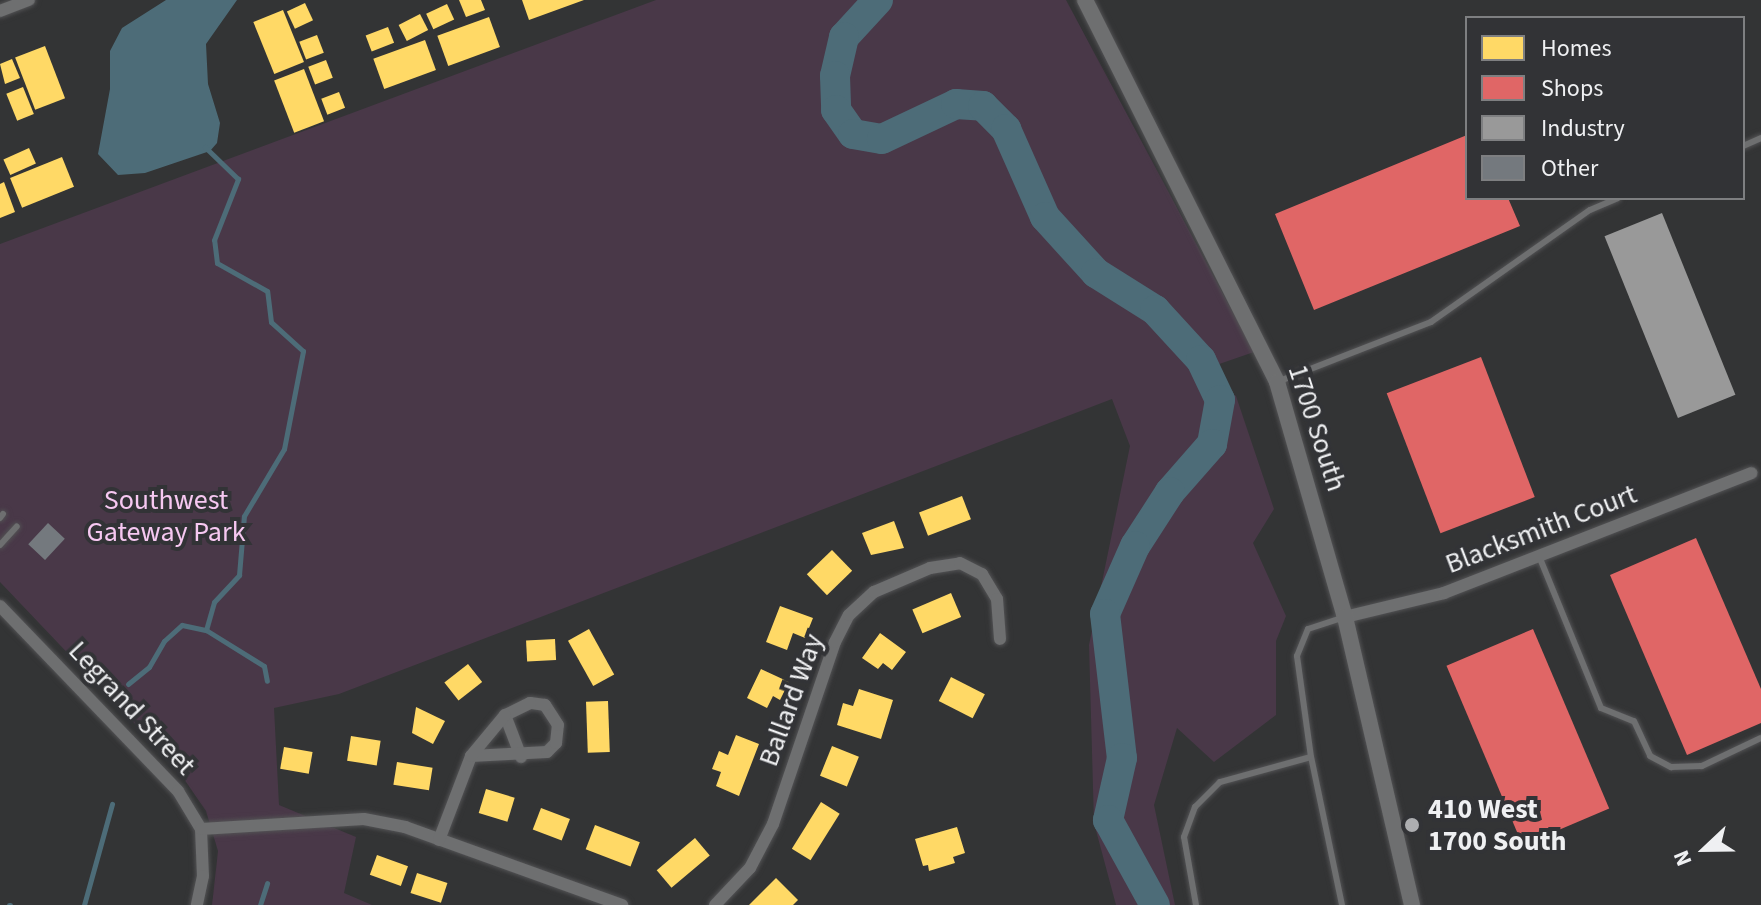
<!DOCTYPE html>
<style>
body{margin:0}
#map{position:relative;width:1761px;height:905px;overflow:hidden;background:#333435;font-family:"Source Sans 3",sans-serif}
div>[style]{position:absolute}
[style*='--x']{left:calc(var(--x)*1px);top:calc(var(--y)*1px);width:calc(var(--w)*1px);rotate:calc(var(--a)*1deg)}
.green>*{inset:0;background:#493848}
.water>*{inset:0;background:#4d6c78}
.homes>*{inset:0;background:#ffd966;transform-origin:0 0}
.shops>*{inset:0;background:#e06666;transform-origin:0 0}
.industry>*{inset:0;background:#999;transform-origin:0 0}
.stream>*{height:5px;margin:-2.5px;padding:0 2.5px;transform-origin:2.5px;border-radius:2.5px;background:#4d6c78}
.river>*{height:30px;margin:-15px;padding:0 15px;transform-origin:15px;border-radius:15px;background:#4d6c78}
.building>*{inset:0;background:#74797e;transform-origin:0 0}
.roads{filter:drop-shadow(0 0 2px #525254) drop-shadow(0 0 2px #525254)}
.service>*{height:6px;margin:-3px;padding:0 3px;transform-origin:3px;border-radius:3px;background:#6e6f70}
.minor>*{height:12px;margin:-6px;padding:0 6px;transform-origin:6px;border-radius:6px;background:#6e6f70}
.tertiary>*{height:16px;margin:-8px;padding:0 8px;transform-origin:8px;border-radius:8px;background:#6e6f70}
.dots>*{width:22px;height:22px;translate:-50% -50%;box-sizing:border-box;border:4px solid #323336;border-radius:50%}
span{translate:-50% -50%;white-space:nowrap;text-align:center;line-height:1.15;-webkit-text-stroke:8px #323336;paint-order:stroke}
.street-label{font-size:28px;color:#eff0f2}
.park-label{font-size:28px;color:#f6c8f1}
.poi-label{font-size:28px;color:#eff0f2;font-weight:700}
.left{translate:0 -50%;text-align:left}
.legend{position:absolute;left:1465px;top:16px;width:280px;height:184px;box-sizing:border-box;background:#323336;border:2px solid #7e7f81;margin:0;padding:10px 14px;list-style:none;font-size:24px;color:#eff0f2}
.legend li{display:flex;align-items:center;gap:16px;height:40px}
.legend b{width:40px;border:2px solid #7e7f81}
.north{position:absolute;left:1665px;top:809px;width:80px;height:80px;-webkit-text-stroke:6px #323336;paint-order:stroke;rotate:248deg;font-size:22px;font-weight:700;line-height:32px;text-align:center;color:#eff0f2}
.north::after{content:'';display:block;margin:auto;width:28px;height:36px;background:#eff0f2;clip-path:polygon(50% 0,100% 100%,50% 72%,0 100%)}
</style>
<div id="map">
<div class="green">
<i style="clip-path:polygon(656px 0,1066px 0,1254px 352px,1199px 371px,1236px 396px,1274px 509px,1253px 543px,1286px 616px,1276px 641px,1276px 715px,1214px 762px,1177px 728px,1154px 805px,1175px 905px,1116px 905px,1094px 823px,1089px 645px,1130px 446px,1112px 399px,339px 694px,274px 708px,279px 805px,356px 837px,344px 893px,372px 905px,212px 905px,218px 851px,206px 811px,175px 766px,0 582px,0 244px)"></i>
</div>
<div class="water">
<i style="clip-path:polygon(166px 0,237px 0,206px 44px,208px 84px,220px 123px,217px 143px,210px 151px,145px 173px,118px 175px,98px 154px,110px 89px,110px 51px,122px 28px)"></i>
</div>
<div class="homes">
<i style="clip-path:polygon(459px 0,481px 0,485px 10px,466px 17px)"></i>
<i style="clip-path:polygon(522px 0,584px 0,529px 20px)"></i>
<i style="left:305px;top:3px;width:19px;height:20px;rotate:65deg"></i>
<i style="left:447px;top:4px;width:17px;height:23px;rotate:65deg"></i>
<i style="left:283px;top:10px;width:56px;height:32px;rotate:68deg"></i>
<i style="left:420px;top:14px;width:18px;height:24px;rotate:63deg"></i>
<i style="left:489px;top:17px;width:32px;height:55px;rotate:70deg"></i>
<i style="left:388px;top:27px;width:17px;height:24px;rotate:69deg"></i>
<i style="left:317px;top:35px;width:19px;height:19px;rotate:69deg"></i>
<i style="left:425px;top:40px;width:32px;height:55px;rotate:70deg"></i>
<i style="left:45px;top:46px;width:56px;height:32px;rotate:69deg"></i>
<i style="clip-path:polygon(12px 59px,20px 78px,5px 84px,0 64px)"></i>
<i style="left:326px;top:60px;width:19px;height:19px;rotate:69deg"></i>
<i style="left:304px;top:69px;width:56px;height:32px;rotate:69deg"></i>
<i style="left:23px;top:87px;width:29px;height:18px;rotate:68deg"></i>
<i style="left:339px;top:92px;width:17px;height:19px;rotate:69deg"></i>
<i style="left:29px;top:148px;width:17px;height:28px;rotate:66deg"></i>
<i style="left:62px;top:157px;width:32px;height:56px;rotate:68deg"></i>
<i style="clip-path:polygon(4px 182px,15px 212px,0 218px,0 184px)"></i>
<i style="left:962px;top:496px;width:25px;height:46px;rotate:69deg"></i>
<i style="clip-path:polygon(894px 521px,904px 548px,871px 555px,862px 533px)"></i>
<i style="left:832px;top:550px;width:29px;height:35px;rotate:46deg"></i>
<i style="left:951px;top:593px;width:26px;height:42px;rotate:67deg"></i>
<i style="clip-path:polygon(780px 606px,813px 618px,805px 638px,793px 633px,787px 650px,766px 642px)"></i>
<i style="left:589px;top:629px;width:52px;height:24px;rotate:61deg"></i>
<i style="clip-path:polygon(880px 633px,906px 652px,892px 670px,883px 663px,878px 669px,862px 658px)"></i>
<i style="left:555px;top:639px;width:21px;height:29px;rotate:87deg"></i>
<i style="left:468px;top:664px;width:23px;height:30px;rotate:52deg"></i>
<i style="clip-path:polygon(761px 669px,789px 682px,780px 700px,773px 696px,767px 708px,747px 698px)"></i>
<i style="left:951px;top:677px;width:38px;height:27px;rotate:27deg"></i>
<i style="clip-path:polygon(859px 689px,893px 700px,881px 739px,837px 725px,843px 703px,853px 706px)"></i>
<i style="left:608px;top:701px;width:51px;height:22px;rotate:88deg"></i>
<i style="clip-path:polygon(416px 707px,445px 721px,433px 744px,412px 733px)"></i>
<i style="clip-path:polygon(736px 735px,759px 744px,739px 796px,716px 786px,721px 772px,712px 769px,719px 751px,728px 755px)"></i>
<i style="left:351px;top:736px;width:30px;height:25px;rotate:9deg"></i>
<i style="left:832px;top:746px;width:29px;height:32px;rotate:22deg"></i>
<i style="left:284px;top:747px;width:29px;height:22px;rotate:10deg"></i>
<i style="left:397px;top:762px;width:36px;height:23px;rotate:9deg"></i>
<i style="left:486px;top:789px;width:30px;height:25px;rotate:17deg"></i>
<i style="left:821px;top:802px;width:22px;height:55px;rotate:32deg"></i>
<i style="left:541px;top:808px;width:31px;height:23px;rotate:21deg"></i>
<i style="left:595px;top:825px;width:48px;height:26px;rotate:21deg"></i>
<i style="clip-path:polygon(957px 827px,965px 853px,953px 857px,955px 863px,929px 871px,928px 865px,923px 866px,915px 839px)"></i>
<i style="left:695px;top:838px;width:23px;height:50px;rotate:50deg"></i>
<i style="left:377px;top:855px;width:33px;height:21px;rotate:20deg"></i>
<i style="left:417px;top:873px;width:32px;height:21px;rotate:18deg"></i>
<i style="clip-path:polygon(776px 878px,798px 900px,793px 905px,749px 905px)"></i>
</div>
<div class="shops">
<i style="clip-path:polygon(1467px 135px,1467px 198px,1508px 198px,1520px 226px,1314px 310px,1275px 214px)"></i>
<i style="left:1481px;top:357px;width:150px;height:101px;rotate:69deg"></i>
<i style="clip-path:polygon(1696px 538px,1761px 689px,1761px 723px,1687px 755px,1610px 575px)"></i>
<i style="left:1533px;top:629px;width:195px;height:94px;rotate:67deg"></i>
</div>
<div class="industry">
<i style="left:1662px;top:213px;width:196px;height:62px;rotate:68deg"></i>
</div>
<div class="stream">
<i style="--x:206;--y:630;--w:68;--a:31.8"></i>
<i style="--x:264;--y:666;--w:15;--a:79"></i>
<i style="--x:128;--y:684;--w:27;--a:-39"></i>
<i style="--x:149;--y:667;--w:30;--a:-60"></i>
<i style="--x:164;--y:641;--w:24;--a:-42"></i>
<i style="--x:182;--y:625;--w:25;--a:12"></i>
<i style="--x:206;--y:630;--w:29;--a:-74"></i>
<i style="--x:214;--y:602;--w:37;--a:-47"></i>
<i style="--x:239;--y:575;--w:59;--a:-85.2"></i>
<i style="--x:244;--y:516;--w:78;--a:-59.2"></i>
<i style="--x:284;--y:449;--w:100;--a:-79"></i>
<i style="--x:303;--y:351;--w:43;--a:-137.8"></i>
<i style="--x:271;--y:322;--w:31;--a:-97"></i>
<i style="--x:267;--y:291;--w:57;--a:-150.8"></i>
<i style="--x:217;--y:263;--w:23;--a:-97"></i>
<i style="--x:214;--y:240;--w:66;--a:-68.5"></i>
<i style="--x:238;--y:179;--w:46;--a:-135.9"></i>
<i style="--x:9;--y:905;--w:1;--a:0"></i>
<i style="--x:84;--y:905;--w:105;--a:-74.5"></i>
<i style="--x:260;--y:905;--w:23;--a:-72"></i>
</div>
<div class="river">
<i style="--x:878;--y:0;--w:50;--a:132.6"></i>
<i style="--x:844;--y:37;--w:40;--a:103"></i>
<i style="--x:835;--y:76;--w:34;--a:88"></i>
<i style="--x:836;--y:110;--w:29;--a:55"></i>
<i style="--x:853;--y:134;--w:29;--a:10"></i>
<i style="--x:882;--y:139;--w:82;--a:-25.3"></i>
<i style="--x:956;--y:104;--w:27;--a:4"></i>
<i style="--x:983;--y:106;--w:33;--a:45"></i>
<i style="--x:1006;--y:129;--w:96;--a:66.1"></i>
<i style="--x:1045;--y:217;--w:76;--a:47.7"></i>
<i style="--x:1096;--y:273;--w:70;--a:32.1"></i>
<i style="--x:1155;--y:310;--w:68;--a:47.4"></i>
<i style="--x:1201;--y:360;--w:44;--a:64.6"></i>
<i style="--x:1220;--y:400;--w:45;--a:100.3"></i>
<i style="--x:1212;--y:444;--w:64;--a:131.2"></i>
<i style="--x:1170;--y:492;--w:64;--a:122.9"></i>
<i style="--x:1135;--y:546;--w:74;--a:113.8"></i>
<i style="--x:1105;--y:614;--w:145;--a:83.3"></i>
<i style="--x:1122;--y:758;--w:64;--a:102.7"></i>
<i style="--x:1108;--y:820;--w:97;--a:61.1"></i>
</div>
<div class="building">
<i style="left:48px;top:523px;width:23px;height:29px;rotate:43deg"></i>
</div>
<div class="roads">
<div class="service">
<i style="--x:1743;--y:146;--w:20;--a:-24"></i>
<i style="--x:1277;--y:382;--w:165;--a:-21.3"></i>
<i style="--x:1431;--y:322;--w:194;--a:-35.2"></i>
<i style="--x:1590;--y:210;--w:30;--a:-23"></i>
<i style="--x:0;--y:518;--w:5;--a:-53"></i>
<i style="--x:0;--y:545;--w:25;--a:-48"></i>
<i style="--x:1539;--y:556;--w:164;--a:67.8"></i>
<i style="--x:1601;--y:708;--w:35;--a:22"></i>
<i style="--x:1634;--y:721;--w:38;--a:65"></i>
<i style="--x:1650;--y:756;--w:24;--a:28"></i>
<i style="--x:1671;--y:767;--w:31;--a:-2"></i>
<i style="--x:1702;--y:766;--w:65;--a:-25.4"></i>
<i style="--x:1196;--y:905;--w:69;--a:-100"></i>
<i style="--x:1184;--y:837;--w:32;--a:-70"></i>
<i style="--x:1195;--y:807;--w:35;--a:-45"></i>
<i style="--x:1220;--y:782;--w:94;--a:-15.4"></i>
<i style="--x:1342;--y:905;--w:151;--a:-101.8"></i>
<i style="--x:1311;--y:757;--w:102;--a:-97.9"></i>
<i style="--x:1297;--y:656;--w:29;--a:-68"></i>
<i style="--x:1308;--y:629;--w:39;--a:-18"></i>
</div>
<div class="minor">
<i style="--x:0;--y:11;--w:31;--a:-21"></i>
<i style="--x:0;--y:606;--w:257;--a:46.1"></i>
<i style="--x:178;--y:791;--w:44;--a:58.8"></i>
<i style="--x:201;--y:829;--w:47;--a:87.6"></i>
<i style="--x:203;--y:876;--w:30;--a:102"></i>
<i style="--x:1345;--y:617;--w:102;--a:-13.6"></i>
<i style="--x:1444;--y:593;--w:330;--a:-21.3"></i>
<i style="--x:505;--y:715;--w:45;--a:69.1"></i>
<i style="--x:201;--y:829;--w:163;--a:-3.5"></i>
<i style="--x:364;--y:819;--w:42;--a:11"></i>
<i style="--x:405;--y:827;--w:231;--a:19.8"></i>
<i style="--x:439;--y:840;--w:90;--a:-69.1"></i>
<i style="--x:471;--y:756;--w:76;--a:-3"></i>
<i style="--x:547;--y:752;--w:13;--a:-45"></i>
<i style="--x:556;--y:743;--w:18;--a:-84"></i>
<i style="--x:558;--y:725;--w:24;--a:-123"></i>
<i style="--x:545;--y:705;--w:15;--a:-172"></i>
<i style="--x:530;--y:703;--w:28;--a:154"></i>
<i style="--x:505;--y:715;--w:53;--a:129.7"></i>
<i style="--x:715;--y:905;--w:51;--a:-46.6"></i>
<i style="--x:750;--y:868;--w:50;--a:-62.4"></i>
<i style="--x:773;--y:824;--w:192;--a:-71.2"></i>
<i style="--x:835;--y:642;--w:30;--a:-63"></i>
<i style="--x:849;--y:615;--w:34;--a:-43"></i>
<i style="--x:874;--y:592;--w:61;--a:-23.2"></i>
<i style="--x:930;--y:568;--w:30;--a:-9"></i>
<i style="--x:960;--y:563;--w:25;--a:27"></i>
<i style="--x:982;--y:574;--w:29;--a:59"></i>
<i style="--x:997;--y:599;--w:40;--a:85.7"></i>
</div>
<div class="tertiary">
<i style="--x:1085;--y:0;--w:428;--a:63.3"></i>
<i style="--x:1277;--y:382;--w:245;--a:73.9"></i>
<i style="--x:1345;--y:617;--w:296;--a:76.9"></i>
</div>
</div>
<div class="dots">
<i style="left:1412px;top:825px;background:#adaeb0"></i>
</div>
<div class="street-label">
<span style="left:1317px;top:428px;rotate:72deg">1700 South</span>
<span style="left:1541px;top:529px;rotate:-21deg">Blacksmith Court</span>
<span style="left:791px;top:700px;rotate:-70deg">Ballard Way</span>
<span style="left:132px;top:708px;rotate:47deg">Legrand Street</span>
</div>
<div class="park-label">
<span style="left:166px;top:516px">Southwest<br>Gateway Park</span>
</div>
<div class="poi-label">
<span class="left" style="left:1428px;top:825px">410 West<br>1700 South</span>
</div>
<ul class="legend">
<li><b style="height:22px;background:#ffd966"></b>Homes</li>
<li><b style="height:22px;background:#e06666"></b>Shops</li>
<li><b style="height:22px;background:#999"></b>Industry</li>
<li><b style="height:22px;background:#74797e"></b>Other</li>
</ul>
<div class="north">N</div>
</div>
